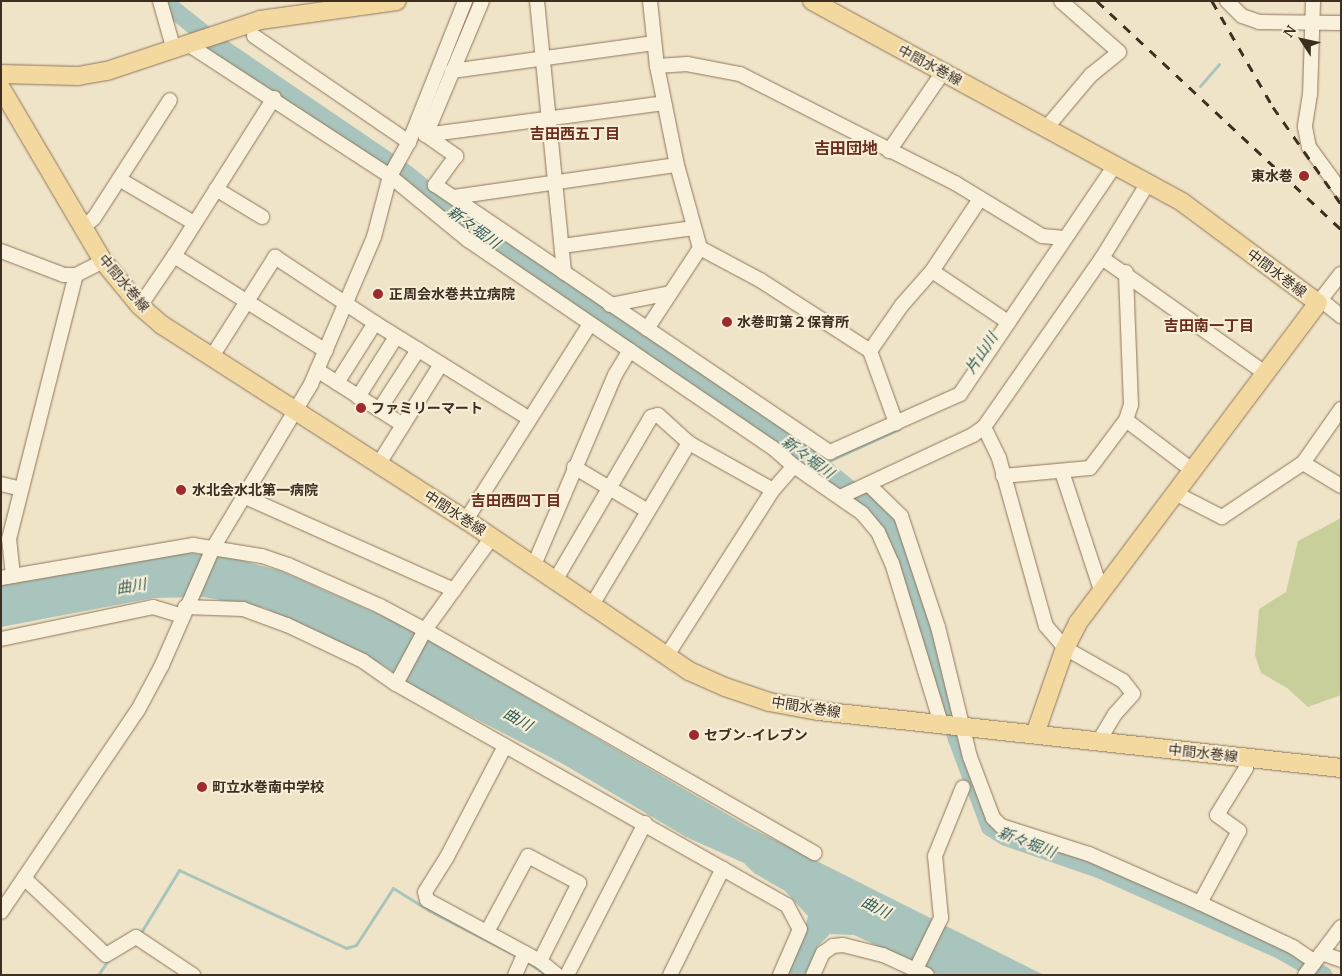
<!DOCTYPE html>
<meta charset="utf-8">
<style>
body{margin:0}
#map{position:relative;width:1342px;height:976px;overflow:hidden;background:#f0e4c8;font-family:"PT Serif","Noto Sans JP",serif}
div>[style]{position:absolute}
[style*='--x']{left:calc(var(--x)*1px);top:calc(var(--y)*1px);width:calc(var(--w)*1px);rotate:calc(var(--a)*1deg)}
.green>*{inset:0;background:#c9cf9b}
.water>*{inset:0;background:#a9c4bc}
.stream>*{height:3px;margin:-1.5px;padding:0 1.5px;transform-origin:1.5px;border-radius:1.5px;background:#a9c4bc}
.river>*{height:18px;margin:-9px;padding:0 9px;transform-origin:9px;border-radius:9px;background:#a9c4bc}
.roads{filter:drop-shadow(0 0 1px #8d765c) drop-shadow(0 0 1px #8d765c)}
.minor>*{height:14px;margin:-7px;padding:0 7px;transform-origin:7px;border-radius:7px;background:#faf1dc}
.major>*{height:18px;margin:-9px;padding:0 9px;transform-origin:9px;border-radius:9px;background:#f3d9a0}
.rail>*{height:3px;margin-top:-1.5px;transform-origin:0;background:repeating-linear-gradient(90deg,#3d2e20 0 9px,transparent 0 18px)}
.dots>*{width:14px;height:14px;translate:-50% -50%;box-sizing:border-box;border:2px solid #f7eed8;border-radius:50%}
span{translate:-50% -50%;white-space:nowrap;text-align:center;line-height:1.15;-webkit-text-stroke:4px #f7eed8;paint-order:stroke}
.street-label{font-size:14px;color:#3d2e20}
.poi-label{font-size:14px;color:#3d2e20;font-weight:700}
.right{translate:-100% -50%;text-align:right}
.left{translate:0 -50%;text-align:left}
.neighbourhood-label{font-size:15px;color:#6b2e1e;font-weight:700}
.water-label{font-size:15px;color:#2f5d5a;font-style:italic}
.quarter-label{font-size:16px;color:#6b2e1e;font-weight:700}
.frame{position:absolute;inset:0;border:2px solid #3d2e20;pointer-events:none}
.north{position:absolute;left:1277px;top:15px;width:50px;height:50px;-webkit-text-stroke:4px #f7eed8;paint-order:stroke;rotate:305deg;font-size:14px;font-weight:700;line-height:20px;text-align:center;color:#3d2e20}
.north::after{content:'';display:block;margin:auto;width:18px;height:22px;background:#3d2e20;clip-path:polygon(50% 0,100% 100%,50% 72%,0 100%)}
</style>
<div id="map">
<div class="green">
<i style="clip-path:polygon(1341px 518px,1341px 695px,1308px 707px,1287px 688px,1261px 673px,1255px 655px,1259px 609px,1286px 592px,1298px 541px)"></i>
</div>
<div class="water">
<i style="clip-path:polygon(189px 553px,233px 558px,281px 571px,403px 625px,749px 827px,1044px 975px,939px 975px,854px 935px,830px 934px,818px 946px,805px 975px,787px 975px,802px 940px,808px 916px,785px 891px,754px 873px,744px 863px,686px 837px,563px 764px,414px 687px,383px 665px,265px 608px,203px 597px,153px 598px,1px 627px,1px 585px,150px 557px)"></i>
</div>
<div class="stream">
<i style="--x:1200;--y:86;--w:29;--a:-49"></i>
<i style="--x:820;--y:465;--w:87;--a:-24.5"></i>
<i style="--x:140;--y:934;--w:75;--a:-58.6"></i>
<i style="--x:179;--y:870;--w:184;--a:25"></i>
<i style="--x:346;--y:948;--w:10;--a:-17"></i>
<i style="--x:356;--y:945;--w:68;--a:-57"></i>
<i style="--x:393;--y:888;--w:44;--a:31.9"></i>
<i style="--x:430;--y:911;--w:100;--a:27.3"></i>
<i style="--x:526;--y:961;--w:22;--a:34"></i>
<i style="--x:98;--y:975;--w:18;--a:-56"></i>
</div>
<div class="river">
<i style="--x:163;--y:1;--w:72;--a:38.8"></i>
<i style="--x:219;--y:46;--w:224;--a:34.3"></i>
<i style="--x:404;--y:172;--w:86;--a:38.9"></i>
<i style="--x:471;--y:226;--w:423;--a:34.4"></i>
<i style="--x:820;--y:465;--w:68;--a:39.1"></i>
<i style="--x:873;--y:508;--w:18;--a:45"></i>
<i style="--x:886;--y:521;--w:40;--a:65"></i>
<i style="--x:903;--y:557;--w:190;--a:73.5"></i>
<i style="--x:957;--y:739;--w:94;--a:69.4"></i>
<i style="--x:990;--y:827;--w:19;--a:32"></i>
<i style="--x:1006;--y:837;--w:98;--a:19"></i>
<i style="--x:1099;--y:869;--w:201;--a:24.1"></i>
<i style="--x:1282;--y:951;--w:48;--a:30.3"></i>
</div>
<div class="roads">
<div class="minor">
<i style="--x:160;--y:1;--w:51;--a:74.1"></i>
<i style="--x:482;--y:1;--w:145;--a:112.7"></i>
<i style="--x:426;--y:135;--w:37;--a:35"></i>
<i style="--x:456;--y:156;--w:36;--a:126"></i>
<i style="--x:435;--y:185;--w:477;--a:34.1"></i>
<i style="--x:830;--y:452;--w:142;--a:-24"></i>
<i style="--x:960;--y:394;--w:277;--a:-55.9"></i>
<i style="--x:537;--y:1;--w:273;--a:84.3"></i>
<i style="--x:650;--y:1;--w:65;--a:83.9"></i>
<i style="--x:657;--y:66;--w:101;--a:78.6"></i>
<i style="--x:677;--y:165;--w:86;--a:74.5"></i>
<i style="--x:700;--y:248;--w:68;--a:28.1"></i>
<i style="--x:760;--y:280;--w:131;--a:32.8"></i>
<i style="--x:870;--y:351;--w:77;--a:70.1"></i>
<i style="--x:1227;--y:1;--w:21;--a:45"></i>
<i style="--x:1242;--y:16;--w:18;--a:19"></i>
<i style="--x:1259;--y:22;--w:82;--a:0.7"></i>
<i style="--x:1313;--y:1;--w:93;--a:91.8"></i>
<i style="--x:1310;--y:94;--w:33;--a:99"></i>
<i style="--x:1305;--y:127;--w:20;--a:79"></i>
<i style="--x:1309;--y:147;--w:54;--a:54"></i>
<i style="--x:254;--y:36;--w:188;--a:34.4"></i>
<i style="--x:189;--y:45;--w:240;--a:33.1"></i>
<i style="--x:390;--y:176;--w:101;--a:39.4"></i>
<i style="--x:468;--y:240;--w:369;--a:34.3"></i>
<i style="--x:773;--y:448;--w:28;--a:41"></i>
<i style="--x:794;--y:466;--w:83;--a:34.7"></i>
<i style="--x:862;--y:513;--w:25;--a:50"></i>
<i style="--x:878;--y:532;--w:34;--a:66"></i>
<i style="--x:892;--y:563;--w:167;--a:73"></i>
<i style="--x:657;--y:66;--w:30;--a:-4"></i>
<i style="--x:687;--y:64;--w:54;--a:10.7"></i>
<i style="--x:740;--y:74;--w:241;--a:26.9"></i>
<i style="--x:955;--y:183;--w:102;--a:31.3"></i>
<i style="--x:1042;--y:236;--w:23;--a:5"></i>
<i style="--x:452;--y:71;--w:204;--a:-7.9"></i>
<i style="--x:274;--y:98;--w:187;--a:122.3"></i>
<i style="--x:174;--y:256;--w:179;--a:32"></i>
<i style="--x:1047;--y:127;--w:68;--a:-49.8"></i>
<i style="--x:1091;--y:75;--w:36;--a:-39"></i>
<i style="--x:1119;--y:52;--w:77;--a:-138.7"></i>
<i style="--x:425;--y:135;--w:241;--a:-7.6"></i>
<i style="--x:889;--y:151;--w:96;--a:-55.6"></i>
<i style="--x:119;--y:179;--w:87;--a:30.4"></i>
<i style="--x:216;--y:189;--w:54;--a:31.3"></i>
<i style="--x:454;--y:197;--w:225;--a:-8.2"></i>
<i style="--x:84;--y:227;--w:13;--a:-42"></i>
<i style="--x:94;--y:218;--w:140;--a:-57.2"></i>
<i style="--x:562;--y:246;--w:133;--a:-7.8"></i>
<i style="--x:1;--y:251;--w:67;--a:20.9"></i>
<i style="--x:64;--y:275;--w:12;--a:0"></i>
<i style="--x:76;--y:275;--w:30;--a:-27"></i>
<i style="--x:1102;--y:258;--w:199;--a:35.2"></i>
<i style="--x:932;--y:271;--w:92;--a:33.9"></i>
<i style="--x:1321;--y:300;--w:26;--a:39"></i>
<i style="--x:1318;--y:303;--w:37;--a:-52"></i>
<i style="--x:610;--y:305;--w:61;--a:-11.3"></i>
<i style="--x:140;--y:306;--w:60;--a:-55.8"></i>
<i style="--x:647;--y:329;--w:97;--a:-56.8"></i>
<i style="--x:870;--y:351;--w:56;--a:-55.2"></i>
<i style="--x:902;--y:305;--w:45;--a:-48.6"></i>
<i style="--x:932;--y:271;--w:87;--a:-56.3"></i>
<i style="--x:211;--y:358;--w:120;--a:-57.6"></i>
<i style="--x:275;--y:257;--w:120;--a:33.4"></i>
<i style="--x:375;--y:323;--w:182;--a:31.8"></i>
<i style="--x:317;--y:370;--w:102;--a:32.6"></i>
<i style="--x:337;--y:383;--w:71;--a:-57.7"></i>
<i style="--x:358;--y:397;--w:71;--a:-57.7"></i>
<i style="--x:379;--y:410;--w:72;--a:-57"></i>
<i style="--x:1126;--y:420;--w:83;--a:37.1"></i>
<i style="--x:984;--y:427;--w:34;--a:64"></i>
<i style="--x:999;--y:458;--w:174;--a:74.4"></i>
<i style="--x:1046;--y:626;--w:29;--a:49"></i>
<i style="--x:1065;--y:648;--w:67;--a:29.6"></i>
<i style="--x:1123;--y:681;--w:16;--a:52"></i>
<i style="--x:1133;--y:694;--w:27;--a:132"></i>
<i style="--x:1115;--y:714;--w:31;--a:121"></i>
<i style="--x:1303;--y:463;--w:44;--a:31.2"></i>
<i style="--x:378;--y:465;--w:119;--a:-58"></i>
<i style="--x:574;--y:467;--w:86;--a:30.7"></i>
<i style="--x:1062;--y:472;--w:124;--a:71.7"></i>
<i style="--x:1003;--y:476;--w:87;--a:-5.3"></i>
<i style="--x:1090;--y:468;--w:60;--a:-53.1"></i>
<i style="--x:1126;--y:420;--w:16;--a:-72"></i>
<i style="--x:1131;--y:405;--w:133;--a:-92.2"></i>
<i style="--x:1;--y:484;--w:21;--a:14"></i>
<i style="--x:868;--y:484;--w:46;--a:44.1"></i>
<i style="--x:901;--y:516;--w:117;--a:71.6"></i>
<i style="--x:938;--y:627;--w:134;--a:76.2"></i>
<i style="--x:970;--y:757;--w:65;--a:69.3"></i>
<i style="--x:993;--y:818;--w:11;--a:45"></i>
<i style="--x:1001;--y:826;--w:92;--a:17.7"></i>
<i style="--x:1089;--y:854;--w:121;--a:23.8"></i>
<i style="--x:1200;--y:903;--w:103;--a:25.3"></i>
<i style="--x:1293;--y:947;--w:25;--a:34"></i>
<i style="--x:1175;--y:493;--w:53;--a:27.1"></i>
<i style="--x:1222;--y:517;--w:97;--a:-33.7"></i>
<i style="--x:1303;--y:463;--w:66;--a:-54.9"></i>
<i style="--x:243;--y:496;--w:231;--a:24"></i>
<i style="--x:840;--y:497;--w:147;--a:-25"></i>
<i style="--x:973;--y:435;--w:14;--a:-36"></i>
<i style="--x:984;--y:427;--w:206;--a:-55.1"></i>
<i style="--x:1102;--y:258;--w:88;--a:-58.5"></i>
<i style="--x:466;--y:520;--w:232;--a:-57.7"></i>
<i style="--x:534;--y:565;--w:207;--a:-66.9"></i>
<i style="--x:615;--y:375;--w:29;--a:-59"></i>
<i style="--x:13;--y:576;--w:37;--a:-96"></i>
<i style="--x:9;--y:539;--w:272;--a:-75.8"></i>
<i style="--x:1;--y:578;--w:195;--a:-9.8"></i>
<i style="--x:193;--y:545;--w:70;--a:9.1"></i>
<i style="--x:262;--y:556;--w:28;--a:19"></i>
<i style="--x:288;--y:565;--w:101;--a:24"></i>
<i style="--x:380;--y:606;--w:51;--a:28.1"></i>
<i style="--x:425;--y:630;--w:449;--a:29.8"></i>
<i style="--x:556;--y:579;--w:188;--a:-59.6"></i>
<i style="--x:651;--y:417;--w:7;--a:-16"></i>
<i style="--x:658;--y:415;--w:42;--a:42.1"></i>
<i style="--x:689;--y:443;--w:96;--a:29.2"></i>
<i style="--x:592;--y:605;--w:189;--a:-59.1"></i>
<i style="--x:185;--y:607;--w:58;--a:2"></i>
<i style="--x:243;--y:609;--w:47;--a:20"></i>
<i style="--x:287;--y:625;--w:84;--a:25.3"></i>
<i style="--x:363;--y:661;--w:40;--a:34.9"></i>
<i style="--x:396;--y:684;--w:449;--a:29.5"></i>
<i style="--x:787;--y:905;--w:27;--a:62"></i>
<i style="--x:800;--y:929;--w:50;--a:113.5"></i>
<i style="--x:1;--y:639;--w:155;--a:-11.9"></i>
<i style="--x:153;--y:607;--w:30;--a:17"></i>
<i style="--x:666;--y:657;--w:198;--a:-57.4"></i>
<i style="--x:773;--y:490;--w:32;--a:-49"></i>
<i style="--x:396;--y:684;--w:61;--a:-61.8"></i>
<i style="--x:425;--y:630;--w:115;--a:-54.2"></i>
<i style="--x:505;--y:746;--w:125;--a:117.6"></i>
<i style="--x:447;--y:857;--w:41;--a:122.2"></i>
<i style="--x:425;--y:892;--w:8;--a:76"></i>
<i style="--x:427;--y:900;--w:128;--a:28.4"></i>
<i style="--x:540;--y:961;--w:22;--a:39"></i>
<i style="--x:24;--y:878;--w:112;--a:43.2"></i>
<i style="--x:106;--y:955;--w:35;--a:-31"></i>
<i style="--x:136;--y:937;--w:69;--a:33.7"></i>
<i style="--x:1200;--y:903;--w:82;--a:-61.6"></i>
<i style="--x:1239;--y:831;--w:27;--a:-144"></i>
<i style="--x:1217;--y:815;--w:55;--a:-58.3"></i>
<i style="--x:1246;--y:768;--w:10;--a:-96"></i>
<i style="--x:1;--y:912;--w:244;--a:-55.9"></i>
<i style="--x:138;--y:710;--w:51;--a:-61.9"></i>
<i style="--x:162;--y:665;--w:128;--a:-66.4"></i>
<i style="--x:213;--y:548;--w:191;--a:-59.1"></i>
<i style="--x:311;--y:384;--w:160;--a:-66.8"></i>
<i style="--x:374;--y:237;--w:63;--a:-75.3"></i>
<i style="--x:390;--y:176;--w:39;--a:-61"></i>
<i style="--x:409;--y:142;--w:152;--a:-68.3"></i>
<i style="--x:487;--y:932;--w:86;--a:-61.7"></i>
<i style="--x:528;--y:856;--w:58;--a:27.9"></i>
<i style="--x:579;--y:883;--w:87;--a:116.6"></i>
<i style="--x:1321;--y:953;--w:21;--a:19"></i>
<i style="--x:916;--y:969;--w:57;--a:-63.9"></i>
<i style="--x:941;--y:918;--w:62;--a:-95.5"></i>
<i style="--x:935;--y:856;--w:74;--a:-67.9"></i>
<i style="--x:515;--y:975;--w:24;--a:-66"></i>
<i style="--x:567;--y:975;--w:171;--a:-62.8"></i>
<i style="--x:670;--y:975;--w:119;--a:-63.6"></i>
<i style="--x:813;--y:975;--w:24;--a:-66"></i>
<i style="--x:823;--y:953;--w:12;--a:-35"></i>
<i style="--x:833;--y:946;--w:10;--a:-6"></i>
<i style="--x:843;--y:945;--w:41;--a:14"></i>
<i style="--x:883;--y:955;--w:48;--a:24.4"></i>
<i style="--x:1305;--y:975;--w:60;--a:-53.1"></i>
</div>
<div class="major">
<i style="--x:812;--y:1;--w:421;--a:28.5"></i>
<i style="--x:1182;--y:202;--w:169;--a:36.6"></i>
<i style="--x:1318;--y:303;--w:400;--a:126.9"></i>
<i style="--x:1078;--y:623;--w:28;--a:117"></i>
<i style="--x:1065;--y:648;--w:91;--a:109.2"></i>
<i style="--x:1;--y:74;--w:77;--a:1.5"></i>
<i style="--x:78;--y:76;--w:29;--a:-10"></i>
<i style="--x:107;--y:71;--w:161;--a:-18.4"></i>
<i style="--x:260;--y:20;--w:138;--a:-7.9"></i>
<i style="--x:1;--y:88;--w:201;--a:59.5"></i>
<i style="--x:103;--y:261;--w:58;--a:50.6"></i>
<i style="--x:140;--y:306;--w:29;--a:41"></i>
<i style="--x:162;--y:325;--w:361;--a:32.7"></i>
<i style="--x:466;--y:520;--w:269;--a:34.1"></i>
<i style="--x:689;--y:671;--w:39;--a:24"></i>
<i style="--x:725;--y:687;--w:46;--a:18.8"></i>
<i style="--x:769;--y:702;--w:51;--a:10.2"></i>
<i style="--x:819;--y:711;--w:525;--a:6.23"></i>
</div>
</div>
<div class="rail">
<i style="--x:1097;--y:1;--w:334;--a:43.1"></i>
<i style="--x:1212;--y:1;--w:122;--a:60.1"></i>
<i style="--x:1273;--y:107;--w:118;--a:55"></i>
</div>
<div class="dots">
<i style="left:1304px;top:176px;background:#9e2a2b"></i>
<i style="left:378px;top:294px;background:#9e2a2b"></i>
<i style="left:727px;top:322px;background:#9e2a2b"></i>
<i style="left:361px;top:408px;background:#9e2a2b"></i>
<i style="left:181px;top:490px;background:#9e2a2b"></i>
<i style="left:694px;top:735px;background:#9e2a2b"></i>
<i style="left:202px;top:787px;background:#9e2a2b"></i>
</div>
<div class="street-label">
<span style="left:930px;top:65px;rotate:28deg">中間水巻線</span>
<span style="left:1277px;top:273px;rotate:37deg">中間水巻線</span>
<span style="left:124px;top:283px;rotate:50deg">中間水巻線</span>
<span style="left:455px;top:513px;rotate:33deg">中間水巻線</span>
<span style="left:806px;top:707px;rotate:9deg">中間水巻線</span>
<span style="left:1203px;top:753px;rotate:6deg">中間水巻線</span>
</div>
<div class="poi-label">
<span class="right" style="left:1293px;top:176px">東水巻</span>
<span class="left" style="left:389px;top:294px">正周会水巻共立病院</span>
<span class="left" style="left:737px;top:322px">水巻町第２保育所</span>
<span class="left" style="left:371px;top:408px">ファミリーマート</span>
<span class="left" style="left:192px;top:490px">水北会水北第一病院</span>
<span class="left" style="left:704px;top:735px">セブン-イレブン</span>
<span class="left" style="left:212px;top:787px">町立水巻南中学校</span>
</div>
<div class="neighbourhood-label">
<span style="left:575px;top:134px">吉田西五丁目</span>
<span style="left:1209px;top:326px">吉田南一丁目</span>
<span style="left:516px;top:501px">吉田西四丁目</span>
</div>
<div class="water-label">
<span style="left:474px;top:227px;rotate:36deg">新々堀川</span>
<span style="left:981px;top:353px;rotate:-56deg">片山川</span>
<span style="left:808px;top:457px;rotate:36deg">新々堀川</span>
<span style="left:131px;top:586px;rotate:-9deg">曲川</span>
<span style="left:518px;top:719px;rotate:30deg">曲川</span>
<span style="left:1027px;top:842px;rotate:21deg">新々堀川</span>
<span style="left:876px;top:907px;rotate:27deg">曲川</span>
</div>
<div class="quarter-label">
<span style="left:846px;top:148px">吉田団地</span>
</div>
<div class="frame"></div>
<div class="north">N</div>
</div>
